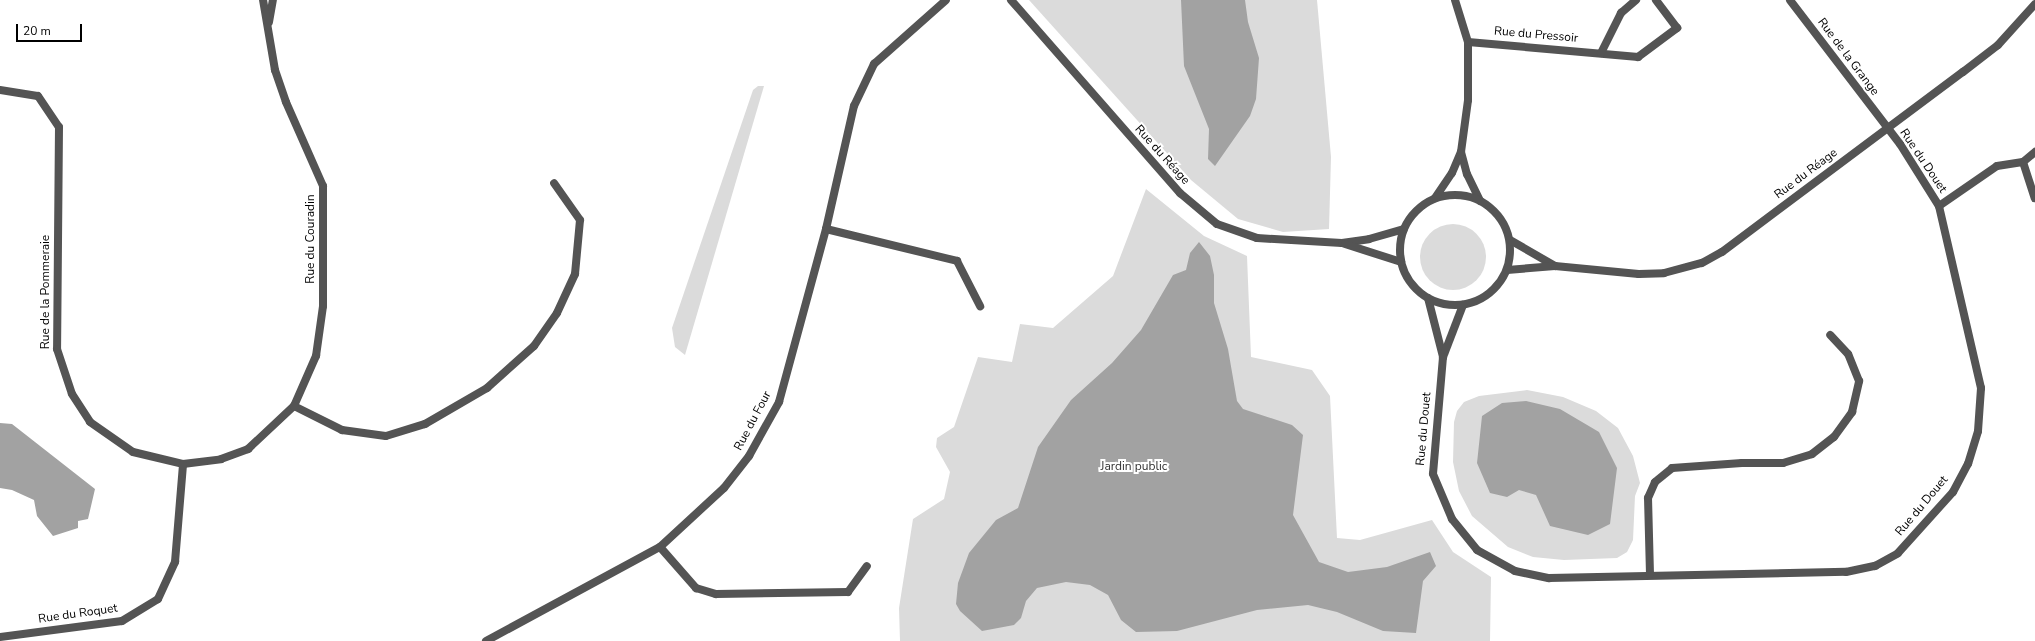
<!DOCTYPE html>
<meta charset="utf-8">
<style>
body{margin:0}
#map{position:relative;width:2035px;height:641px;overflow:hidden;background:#fff;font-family:"Nunito Sans",sans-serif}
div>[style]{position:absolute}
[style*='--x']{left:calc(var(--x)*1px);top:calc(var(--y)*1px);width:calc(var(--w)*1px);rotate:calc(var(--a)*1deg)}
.green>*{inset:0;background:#dbdbdb}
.round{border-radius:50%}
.water>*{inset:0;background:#a2a2a2}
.minor>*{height:8px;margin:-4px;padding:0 4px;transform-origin:4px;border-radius:4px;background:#545454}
.minor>.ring{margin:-4px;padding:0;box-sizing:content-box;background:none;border:8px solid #545454;border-radius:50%}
span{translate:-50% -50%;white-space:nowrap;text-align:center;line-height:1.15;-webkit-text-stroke:4px #fff;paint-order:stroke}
.street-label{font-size:12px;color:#000}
.park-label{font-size:12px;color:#323232}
.scale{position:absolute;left:16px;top:24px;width:66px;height:18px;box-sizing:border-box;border:2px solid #000;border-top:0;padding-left:5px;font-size:12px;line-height:14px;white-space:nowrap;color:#000;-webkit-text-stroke:3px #fff;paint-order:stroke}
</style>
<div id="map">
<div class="green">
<i style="clip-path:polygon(1029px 0,1317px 0,1331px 157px,1329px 229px,1283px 232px,1238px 219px,1191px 180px)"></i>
<i style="clip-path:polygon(758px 86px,764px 86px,685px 355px,675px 347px,672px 328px,753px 90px)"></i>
<i style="clip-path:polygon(1146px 189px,1204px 236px,1247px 256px,1251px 357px,1312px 370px,1330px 396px,1337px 538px,1360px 540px,1432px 520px,1453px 552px,1491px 577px,1490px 641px,900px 641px,899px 608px,913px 519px,944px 499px,950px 472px,936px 447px,937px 438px,954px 427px,978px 357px,1012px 362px,1020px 324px,1053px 328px,1113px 276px)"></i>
<i class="round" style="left:1420px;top:224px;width:66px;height:66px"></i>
<i style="clip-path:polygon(1527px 390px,1563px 397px,1596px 411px,1618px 428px,1633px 456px,1640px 483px,1635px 496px,1633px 540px,1627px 552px,1617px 558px,1564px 560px,1533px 557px,1508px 547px,1472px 516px,1459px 491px,1453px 462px,1454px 422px,1457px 411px,1464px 402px,1479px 396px)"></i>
</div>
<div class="water">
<i style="clip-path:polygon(1181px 0,1245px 0,1248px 22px,1259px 58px,1256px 99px,1250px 116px,1215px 166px,1208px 159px,1209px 129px,1184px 66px)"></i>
<i style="clip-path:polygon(1199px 242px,1210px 256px,1214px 275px,1214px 303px,1228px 349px,1237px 401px,1243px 409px,1292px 425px,1303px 435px,1293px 515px,1319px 562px,1348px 572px,1387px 567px,1430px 552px,1436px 566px,1423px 581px,1416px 633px,1383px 631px,1337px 612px,1308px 605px,1257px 610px,1177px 631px,1136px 632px,1121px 620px,1108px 595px,1090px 585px,1066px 582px,1037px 588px,1026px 601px,1021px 618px,1014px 625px,982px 631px,960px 611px,956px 604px,958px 583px,969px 553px,996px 520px,1018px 508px,1038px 447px,1071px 400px,1112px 363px,1141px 330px,1173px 275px,1186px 270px,1190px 253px)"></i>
<i style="clip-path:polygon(1526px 401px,1560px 409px,1599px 432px,1617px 468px,1610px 524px,1588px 535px,1550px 526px,1536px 495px,1519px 490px,1507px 497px,1490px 493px,1477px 463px,1482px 416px,1502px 403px)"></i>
<i style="clip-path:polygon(0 423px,12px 424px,95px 489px,88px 519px,78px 521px,78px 528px,53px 536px,37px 516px,34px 500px,12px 490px,0 488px)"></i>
</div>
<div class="minor">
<i style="--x:1011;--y:0;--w:257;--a:48.8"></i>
<i style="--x:1180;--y:193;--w:48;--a:40"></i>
<i style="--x:1217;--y:224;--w:42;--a:19.3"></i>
<i style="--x:1257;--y:238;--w:85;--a:3.4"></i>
<i style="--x:1342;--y:243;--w:27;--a:-8"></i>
<i style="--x:1369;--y:239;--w:36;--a:-16"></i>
<i style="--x:269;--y:22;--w:22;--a:-80"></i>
<i style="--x:1468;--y:42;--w:171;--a:5"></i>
<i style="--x:1638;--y:57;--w:49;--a:-36.6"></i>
<i style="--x:1677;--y:28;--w:35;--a:-127"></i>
<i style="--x:1601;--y:53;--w:45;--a:-63.4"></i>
<i style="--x:1621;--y:13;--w:20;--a:-41"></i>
<i style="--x:0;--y:90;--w:38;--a:9"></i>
<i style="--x:38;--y:96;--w:37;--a:56"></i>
<i style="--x:59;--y:127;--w:222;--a:90.5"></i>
<i style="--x:57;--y:349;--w:47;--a:71.6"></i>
<i style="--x:72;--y:394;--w:33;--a:57"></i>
<i style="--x:90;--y:422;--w:52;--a:34.9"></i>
<i style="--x:133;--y:452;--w:51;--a:13.5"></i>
<i style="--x:183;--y:464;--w:38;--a:-7"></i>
<i style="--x:221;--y:459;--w:29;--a:-20"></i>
<i style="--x:248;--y:449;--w:63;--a:-43.1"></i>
<i style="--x:294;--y:406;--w:55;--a:-66.3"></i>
<i style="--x:316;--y:356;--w:50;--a:-82"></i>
<i style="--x:323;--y:306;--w:120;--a:-90"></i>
<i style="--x:323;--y:186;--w:92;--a:-113.8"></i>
<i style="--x:286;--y:102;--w:34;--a:-109"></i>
<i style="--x:275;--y:70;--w:71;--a:-99.7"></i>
<i style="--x:1461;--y:152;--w:23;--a:75"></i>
<i style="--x:1467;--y:174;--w:30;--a:64"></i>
<i style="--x:2023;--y:162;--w:38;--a:72"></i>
<i class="ring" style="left:1400px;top:195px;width:102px;height:102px"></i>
<i style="--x:1435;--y:198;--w:30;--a:-56"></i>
<i style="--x:1452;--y:173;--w:23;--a:-67"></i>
<i style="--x:1461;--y:152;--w:52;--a:-82.3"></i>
<i style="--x:1468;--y:100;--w:58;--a:-90"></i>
<i style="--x:1468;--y:42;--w:44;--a:-107.2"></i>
<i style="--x:1939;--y:206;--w:70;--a:-34.6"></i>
<i style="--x:1997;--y:166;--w:26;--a:-9"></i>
<i style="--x:2023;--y:162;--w:16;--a:-40"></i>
<i style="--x:826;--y:229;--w:135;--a:13.7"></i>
<i style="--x:957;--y:261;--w:51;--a:62.9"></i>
<i style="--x:1510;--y:240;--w:52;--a:30"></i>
<i style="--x:1345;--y:244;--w:59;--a:17.8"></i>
<i style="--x:1507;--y:270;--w:48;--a:-4.8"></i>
<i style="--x:1555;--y:266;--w:84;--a:5.4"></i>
<i style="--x:1639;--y:274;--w:25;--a:-2"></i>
<i style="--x:1664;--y:273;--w:39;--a:-15"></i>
<i style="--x:1702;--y:263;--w:23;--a:-29"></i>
<i style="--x:1722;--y:252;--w:301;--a:-36.8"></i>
<i style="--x:1963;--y:72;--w:44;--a:-37.6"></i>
<i style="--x:1998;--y:45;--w:55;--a:-47.9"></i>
<i style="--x:1428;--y:298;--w:61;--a:75.7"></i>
<i style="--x:1463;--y:305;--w:56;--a:111"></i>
<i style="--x:1443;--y:357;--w:117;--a:94.9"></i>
<i style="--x:1433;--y:474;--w:49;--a:67.1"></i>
<i style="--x:1452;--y:519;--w:40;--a:51"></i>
<i style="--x:1477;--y:550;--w:43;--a:28.9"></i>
<i style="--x:1515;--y:571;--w:35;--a:12"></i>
<i style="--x:1549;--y:578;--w:297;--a:-1.2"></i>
<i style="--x:1846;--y:572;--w:30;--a:-12"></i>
<i style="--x:1875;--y:566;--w:26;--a:-29"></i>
<i style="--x:1898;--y:553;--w:82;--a:-48"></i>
<i style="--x:1953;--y:492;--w:32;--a:-62"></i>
<i style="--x:1968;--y:464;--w:34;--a:-73"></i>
<i style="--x:1978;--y:431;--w:43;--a:-86"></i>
<i style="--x:1981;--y:388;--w:187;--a:-103"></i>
<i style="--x:1939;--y:206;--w:73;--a:-122.2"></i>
<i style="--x:1900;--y:144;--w:181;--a:-127.4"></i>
<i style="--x:294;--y:406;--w:54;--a:26.6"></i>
<i style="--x:342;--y:430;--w:44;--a:7.8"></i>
<i style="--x:386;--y:436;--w:41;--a:-17.1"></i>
<i style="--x:425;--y:424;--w:72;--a:-30.1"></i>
<i style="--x:487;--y:388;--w:63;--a:-41.8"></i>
<i style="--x:534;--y:346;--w:40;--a:-55.1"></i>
<i style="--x:557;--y:313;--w:43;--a:-65.2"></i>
<i style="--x:575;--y:274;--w:54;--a:-84.7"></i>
<i style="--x:580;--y:220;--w:45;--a:-125.1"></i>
<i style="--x:660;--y:547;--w:55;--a:48.7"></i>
<i style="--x:696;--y:588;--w:21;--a:17"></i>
<i style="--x:716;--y:594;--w:132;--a:-0.9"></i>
<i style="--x:848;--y:592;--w:32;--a:-54"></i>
<i style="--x:1650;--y:574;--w:76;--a:-91.5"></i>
<i style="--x:1648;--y:498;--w:17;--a:-66"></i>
<i style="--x:1655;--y:482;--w:22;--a:-39"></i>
<i style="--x:1672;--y:468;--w:70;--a:-4.1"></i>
<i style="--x:1742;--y:463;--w:41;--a:0"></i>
<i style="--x:1783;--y:463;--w:30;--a:-17"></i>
<i style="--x:1812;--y:454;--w:28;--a:-38"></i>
<i style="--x:1834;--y:437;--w:31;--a:-54"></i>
<i style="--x:1852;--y:412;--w:32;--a:-77"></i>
<i style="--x:1859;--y:381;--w:29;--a:-112"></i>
<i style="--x:1848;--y:354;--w:26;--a:-133"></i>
<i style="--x:0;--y:637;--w:123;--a:-7.5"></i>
<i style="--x:122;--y:621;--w:42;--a:-31.4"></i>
<i style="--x:158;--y:599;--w:41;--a:-65.3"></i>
<i style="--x:175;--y:562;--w:98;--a:-85.3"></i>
<i style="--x:486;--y:641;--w:198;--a:-28.4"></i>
<i style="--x:660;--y:547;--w:87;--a:-42.7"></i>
<i style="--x:724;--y:488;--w:41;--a:-52"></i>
<i style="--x:749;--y:456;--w:62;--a:-60.9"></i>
<i style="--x:779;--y:402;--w:179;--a:-74.8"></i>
<i style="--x:826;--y:229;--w:126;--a:-77.2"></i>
<i style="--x:854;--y:106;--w:47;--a:-64.5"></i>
<i style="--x:874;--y:64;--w:96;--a:-41.6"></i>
</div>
<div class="street-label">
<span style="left:1536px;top:35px;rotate:5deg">Rue du Pressoir</span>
<span style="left:1848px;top:57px;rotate:53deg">Rue de la Grange</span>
<span style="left:1162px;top:155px;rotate:48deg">Rue du Réage</span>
<span style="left:1923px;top:161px;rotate:56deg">Rue du Douet</span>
<span style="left:1806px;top:174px;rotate:-37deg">Rue du Réage</span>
<span style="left:311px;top:239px;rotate:-90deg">Rue du Couradin</span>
<span style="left:46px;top:292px;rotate:-90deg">Rue de la Pommeraie</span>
<span style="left:753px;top:421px;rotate:-62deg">Rue du Four</span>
<span style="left:1424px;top:429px;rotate:-85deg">Rue du Douet</span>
<span style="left:1922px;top:506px;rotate:-50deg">Rue du Douet</span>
<span style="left:78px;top:614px;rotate:-8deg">Rue du Roquet</span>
</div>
<div class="park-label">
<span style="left:1134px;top:467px">Jardin public</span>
</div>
<div class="scale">20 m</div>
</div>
